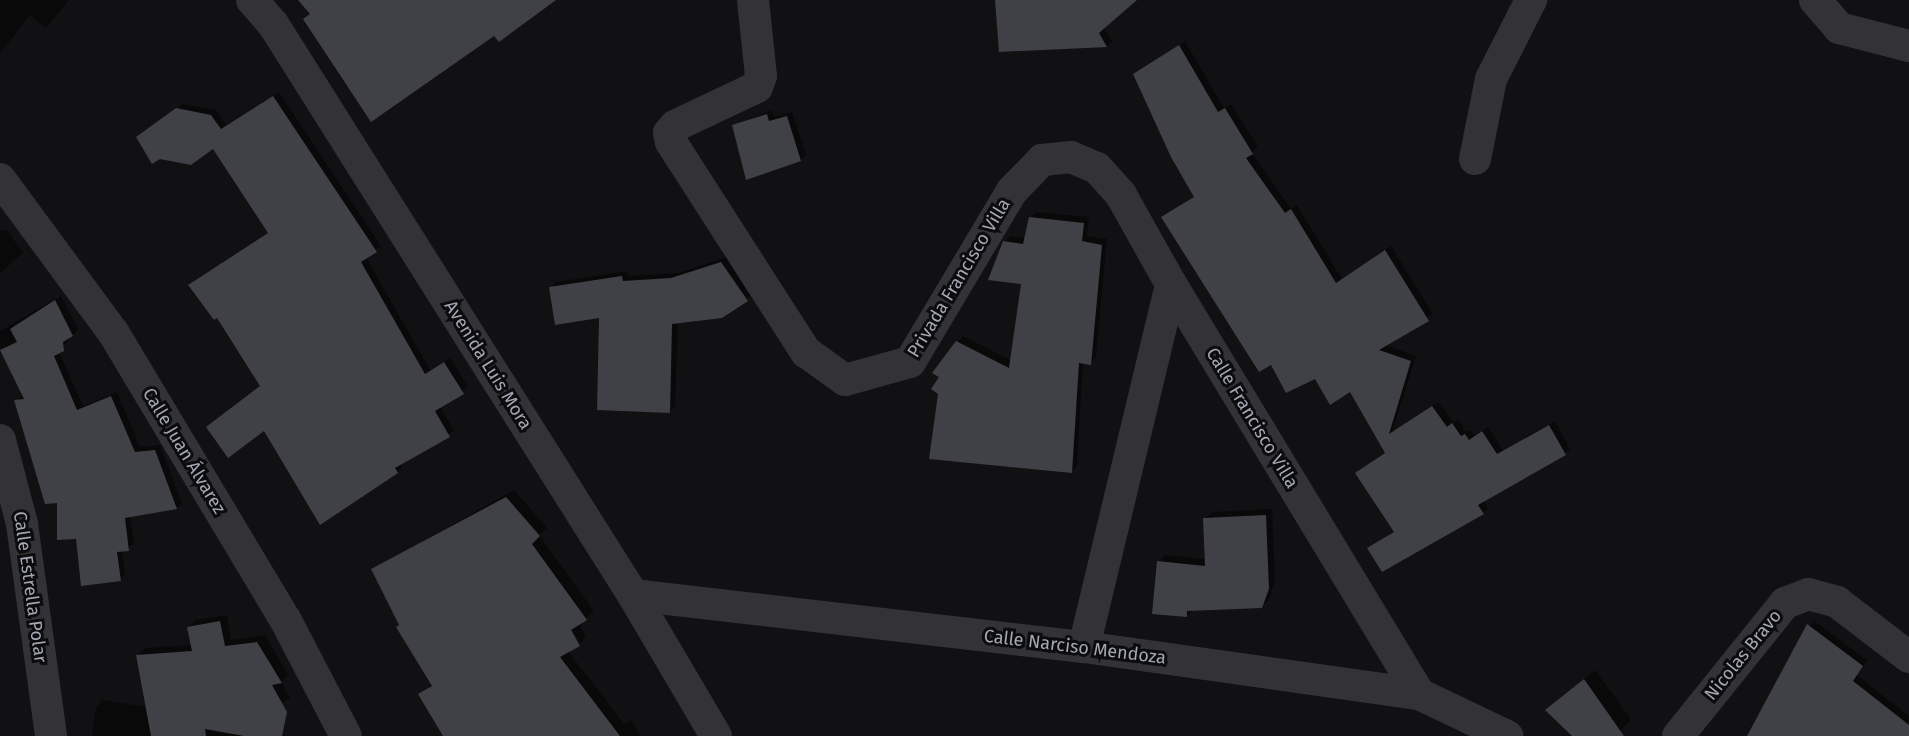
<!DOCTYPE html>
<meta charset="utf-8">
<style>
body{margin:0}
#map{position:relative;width:1909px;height:736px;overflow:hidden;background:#111113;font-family:"Fira Sans",sans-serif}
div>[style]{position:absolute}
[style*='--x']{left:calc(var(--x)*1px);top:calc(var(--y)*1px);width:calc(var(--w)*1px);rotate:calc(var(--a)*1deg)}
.shadow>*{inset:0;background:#0007}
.building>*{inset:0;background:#404146}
.minor>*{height:32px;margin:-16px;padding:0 16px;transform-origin:16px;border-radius:16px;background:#333337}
span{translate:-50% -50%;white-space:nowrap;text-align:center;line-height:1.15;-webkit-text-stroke:6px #0c0c0e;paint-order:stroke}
.street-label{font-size:18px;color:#a4a8b3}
</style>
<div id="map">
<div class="shadow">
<i style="clip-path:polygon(0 0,69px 0,46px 28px,30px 15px,0 53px)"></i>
<i style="clip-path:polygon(996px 0,1134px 0,1103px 27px,1112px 41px,1107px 46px,1000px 50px)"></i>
<i style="clip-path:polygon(1185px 41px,1224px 108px,1231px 104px,1258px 147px,1252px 153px,1291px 209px,1297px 205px,1342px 279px,1391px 246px,1433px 314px,1385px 345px,1416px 356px,1392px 432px,1438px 402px,1453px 422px,1458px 419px,1466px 432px,1471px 430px,1474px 435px,1488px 427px,1503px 450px,1555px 421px,1570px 449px,1565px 454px,1483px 500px,1488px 508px,1483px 513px,1369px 549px,1395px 531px,1357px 473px,1386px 452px,1351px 390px,1271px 363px,1163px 217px,1195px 196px,1135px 74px)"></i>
<i style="clip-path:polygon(279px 92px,381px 246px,366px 257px,430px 370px,450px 358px,468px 387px,440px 406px,454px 431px,400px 463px,402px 467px,397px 472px,262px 385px,217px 316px,214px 318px,191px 291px,189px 286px,195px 280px,269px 232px,214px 147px,144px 132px,182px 104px,216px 110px,226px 125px)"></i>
<i style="clip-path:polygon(772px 110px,774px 117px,792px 112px,806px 155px,801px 160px,734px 126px)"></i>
<i style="clip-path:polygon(1036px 212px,1089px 217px,1087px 236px,1107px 239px,1096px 357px,1090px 363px,1083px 362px,1077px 466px,1072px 471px,957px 342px,963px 336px,1012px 361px,1023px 283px,1005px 241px,1011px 236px,1026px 238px,1030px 218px)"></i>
<i style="clip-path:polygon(7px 230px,23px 253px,0 273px,0 231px)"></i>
<i style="clip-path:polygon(727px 257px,753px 294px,721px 317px,678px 322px,675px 406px,669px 412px,601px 316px,551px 288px,556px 282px,627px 271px,629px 276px,678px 273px)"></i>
<i style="clip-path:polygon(61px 296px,78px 329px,59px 352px,83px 406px,117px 392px,140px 447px,160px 445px,182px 503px,177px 508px,130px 515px,134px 544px,122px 550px,125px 574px,120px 580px,77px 537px,58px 501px,16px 401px,24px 395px,0 346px,0 331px)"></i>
<i style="clip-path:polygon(514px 490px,547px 528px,539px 535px,594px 611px,579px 624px,586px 637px,580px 643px,568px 623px,568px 651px,624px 724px,632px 720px,641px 736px,445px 736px,419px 695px,433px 684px,373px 569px)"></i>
<i style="clip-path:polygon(1272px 509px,1275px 581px,1269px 599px,1262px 606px,1193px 610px,1186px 616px,1158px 562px,1165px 555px,1206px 559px,1205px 518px,1212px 512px)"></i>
<i style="clip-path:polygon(227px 615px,231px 640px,265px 635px,288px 675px,281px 682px,290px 698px,240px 727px,287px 736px,92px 736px,96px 707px,103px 700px,147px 707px,138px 655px,145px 648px,192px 645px,189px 627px,196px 620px)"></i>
<i style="clip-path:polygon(1813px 620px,1867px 660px,1857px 675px,1909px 716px,1906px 736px,1770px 736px)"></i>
<i style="clip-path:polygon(1595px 670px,1631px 719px,1616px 736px,1575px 736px,1547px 710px)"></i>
</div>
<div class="building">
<i style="clip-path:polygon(298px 0,556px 0,499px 42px,494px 36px,371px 122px,303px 19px,310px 14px)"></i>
<i style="clip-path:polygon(995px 0,1137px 0,1099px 33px,1107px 47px,999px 52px)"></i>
<i style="clip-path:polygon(1179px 45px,1218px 112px,1225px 108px,1253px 154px,1246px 158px,1285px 213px,1291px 209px,1336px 283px,1385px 250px,1429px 321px,1379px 350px,1411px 361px,1389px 434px,1432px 406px,1447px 427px,1452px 423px,1461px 436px,1465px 434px,1469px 440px,1482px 431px,1497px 454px,1549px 425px,1566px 455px,1478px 505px,1484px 514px,1382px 572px,1367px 548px,1394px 532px,1355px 473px,1385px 453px,1350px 392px,1330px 405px,1315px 379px,1286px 393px,1271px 365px,1259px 372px,1161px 217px,1194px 197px,1171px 157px,1133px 74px)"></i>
<i style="clip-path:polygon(273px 96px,377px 252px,361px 262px,425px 374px,444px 362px,464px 394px,435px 411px,450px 437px,395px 468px,398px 473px,320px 525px,264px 431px,228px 458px,206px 427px,260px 386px,217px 318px,214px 320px,188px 285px,268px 233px,213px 149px,191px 165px,160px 159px,152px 164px,136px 137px,176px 108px,211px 115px,221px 129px)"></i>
<i style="clip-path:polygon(767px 114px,769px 121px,787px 116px,801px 161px,746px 180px,732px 125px)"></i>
<i style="clip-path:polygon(1029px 217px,1084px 223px,1082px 241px,1102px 245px,1091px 365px,1079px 363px,1072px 473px,929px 459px,938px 394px,931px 389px,939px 377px,932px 373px,956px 341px,1009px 368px,1021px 284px,988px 280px,1003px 241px,1023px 244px)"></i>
<i style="clip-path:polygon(721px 262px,748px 301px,722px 318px,672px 324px,670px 413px,597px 410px,599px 318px,555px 325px,549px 287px,622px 276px,623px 281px,671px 278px)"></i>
<i style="clip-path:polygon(55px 300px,73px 336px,63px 342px,64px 351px,54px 356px,77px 410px,111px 396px,135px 452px,155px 450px,177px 509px,125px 518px,129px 551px,117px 552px,121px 581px,81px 586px,76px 539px,57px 540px,57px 503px,45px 504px,14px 400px,24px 399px,0 350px,17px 342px,10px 329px)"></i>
<i style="clip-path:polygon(506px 497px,540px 536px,532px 544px,587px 620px,571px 630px,580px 646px,560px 657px,620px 736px,443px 736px,418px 694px,432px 686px,396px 627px,399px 625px,371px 569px)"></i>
<i style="clip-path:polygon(1266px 515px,1269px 589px,1262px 608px,1187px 611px,1187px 617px,1152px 614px,1157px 561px,1205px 566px,1203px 518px)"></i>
<i style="clip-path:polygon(220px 621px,225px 646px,257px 642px,282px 683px,272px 685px,287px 712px,282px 736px,244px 736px,205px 729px,206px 736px,151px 736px,136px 655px,192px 651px,187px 627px)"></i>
<i style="clip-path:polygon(1807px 624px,1863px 666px,1853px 681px,1909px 725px,1909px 736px,1747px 736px)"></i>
<i style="clip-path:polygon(1584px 679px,1624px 736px,1572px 736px,1545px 710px)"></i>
</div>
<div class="minor">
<i style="--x:252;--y:0;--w:32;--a:49"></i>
<i style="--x:273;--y:24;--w:675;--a:57.77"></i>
<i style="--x:633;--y:595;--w:164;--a:59.5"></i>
<i style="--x:753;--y:0;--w:76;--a:84"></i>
<i style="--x:761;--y:76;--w:12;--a:110"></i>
<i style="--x:757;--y:87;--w:91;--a:154.6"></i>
<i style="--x:675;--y:126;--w:9;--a:131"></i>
<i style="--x:669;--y:133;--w:9;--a:77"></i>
<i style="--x:671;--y:142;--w:250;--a:57.3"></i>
<i style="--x:806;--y:352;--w:48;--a:35.7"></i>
<i style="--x:845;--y:380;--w:67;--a:-15.5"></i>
<i style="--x:910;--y:362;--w:199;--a:-59.2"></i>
<i style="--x:1012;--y:191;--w:43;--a:-45.9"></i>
<i style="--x:1042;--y:160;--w:29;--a:-6"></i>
<i style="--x:1071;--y:157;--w:28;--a:23"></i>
<i style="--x:1097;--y:168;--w:36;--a:48"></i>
<i style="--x:1121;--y:195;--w:102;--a:60.7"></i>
<i style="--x:1171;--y:284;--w:479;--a:58.8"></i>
<i style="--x:1815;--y:0;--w:37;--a:49"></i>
<i style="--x:1839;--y:28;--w:72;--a:14.4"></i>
<i style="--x:1475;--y:159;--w:82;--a:-78.7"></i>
<i style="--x:1491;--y:79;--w:89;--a:-63.1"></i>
<i style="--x:0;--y:179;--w:190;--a:53.6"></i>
<i style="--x:113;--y:332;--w:335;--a:59.1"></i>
<i style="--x:285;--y:619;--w:132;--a:62.5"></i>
<i style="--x:0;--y:440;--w:87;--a:75.3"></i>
<i style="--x:22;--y:524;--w:214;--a:82.2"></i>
<i style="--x:633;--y:595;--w:454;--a:6.6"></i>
<i style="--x:1084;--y:647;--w:338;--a:8"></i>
<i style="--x:1419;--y:694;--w:98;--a:25.5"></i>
<i style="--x:1084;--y:647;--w:373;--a:-76.5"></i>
<i style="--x:1678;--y:736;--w:171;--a:-51.2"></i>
<i style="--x:1785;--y:603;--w:25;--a:-21"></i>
<i style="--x:1808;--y:594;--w:30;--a:15"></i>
<i style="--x:1837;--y:602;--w:91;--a:37.4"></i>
</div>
<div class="street-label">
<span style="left:959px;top:278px;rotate:-59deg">Privada Francisco Villa</span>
<span style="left:488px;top:365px;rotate:58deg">Avenida Luis Mora</span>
<span style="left:1252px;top:418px;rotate:59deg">Calle Francisco Villa</span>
<span style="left:184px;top:451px;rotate:59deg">Calle Juan Álvarez</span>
<span style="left:30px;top:587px;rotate:82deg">Calle Estrella Polar</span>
<span style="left:1075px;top:647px;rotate:7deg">Calle Narciso Mendoza</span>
<span style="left:1743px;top:655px;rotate:-51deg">Nicolas Bravo</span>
</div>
</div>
